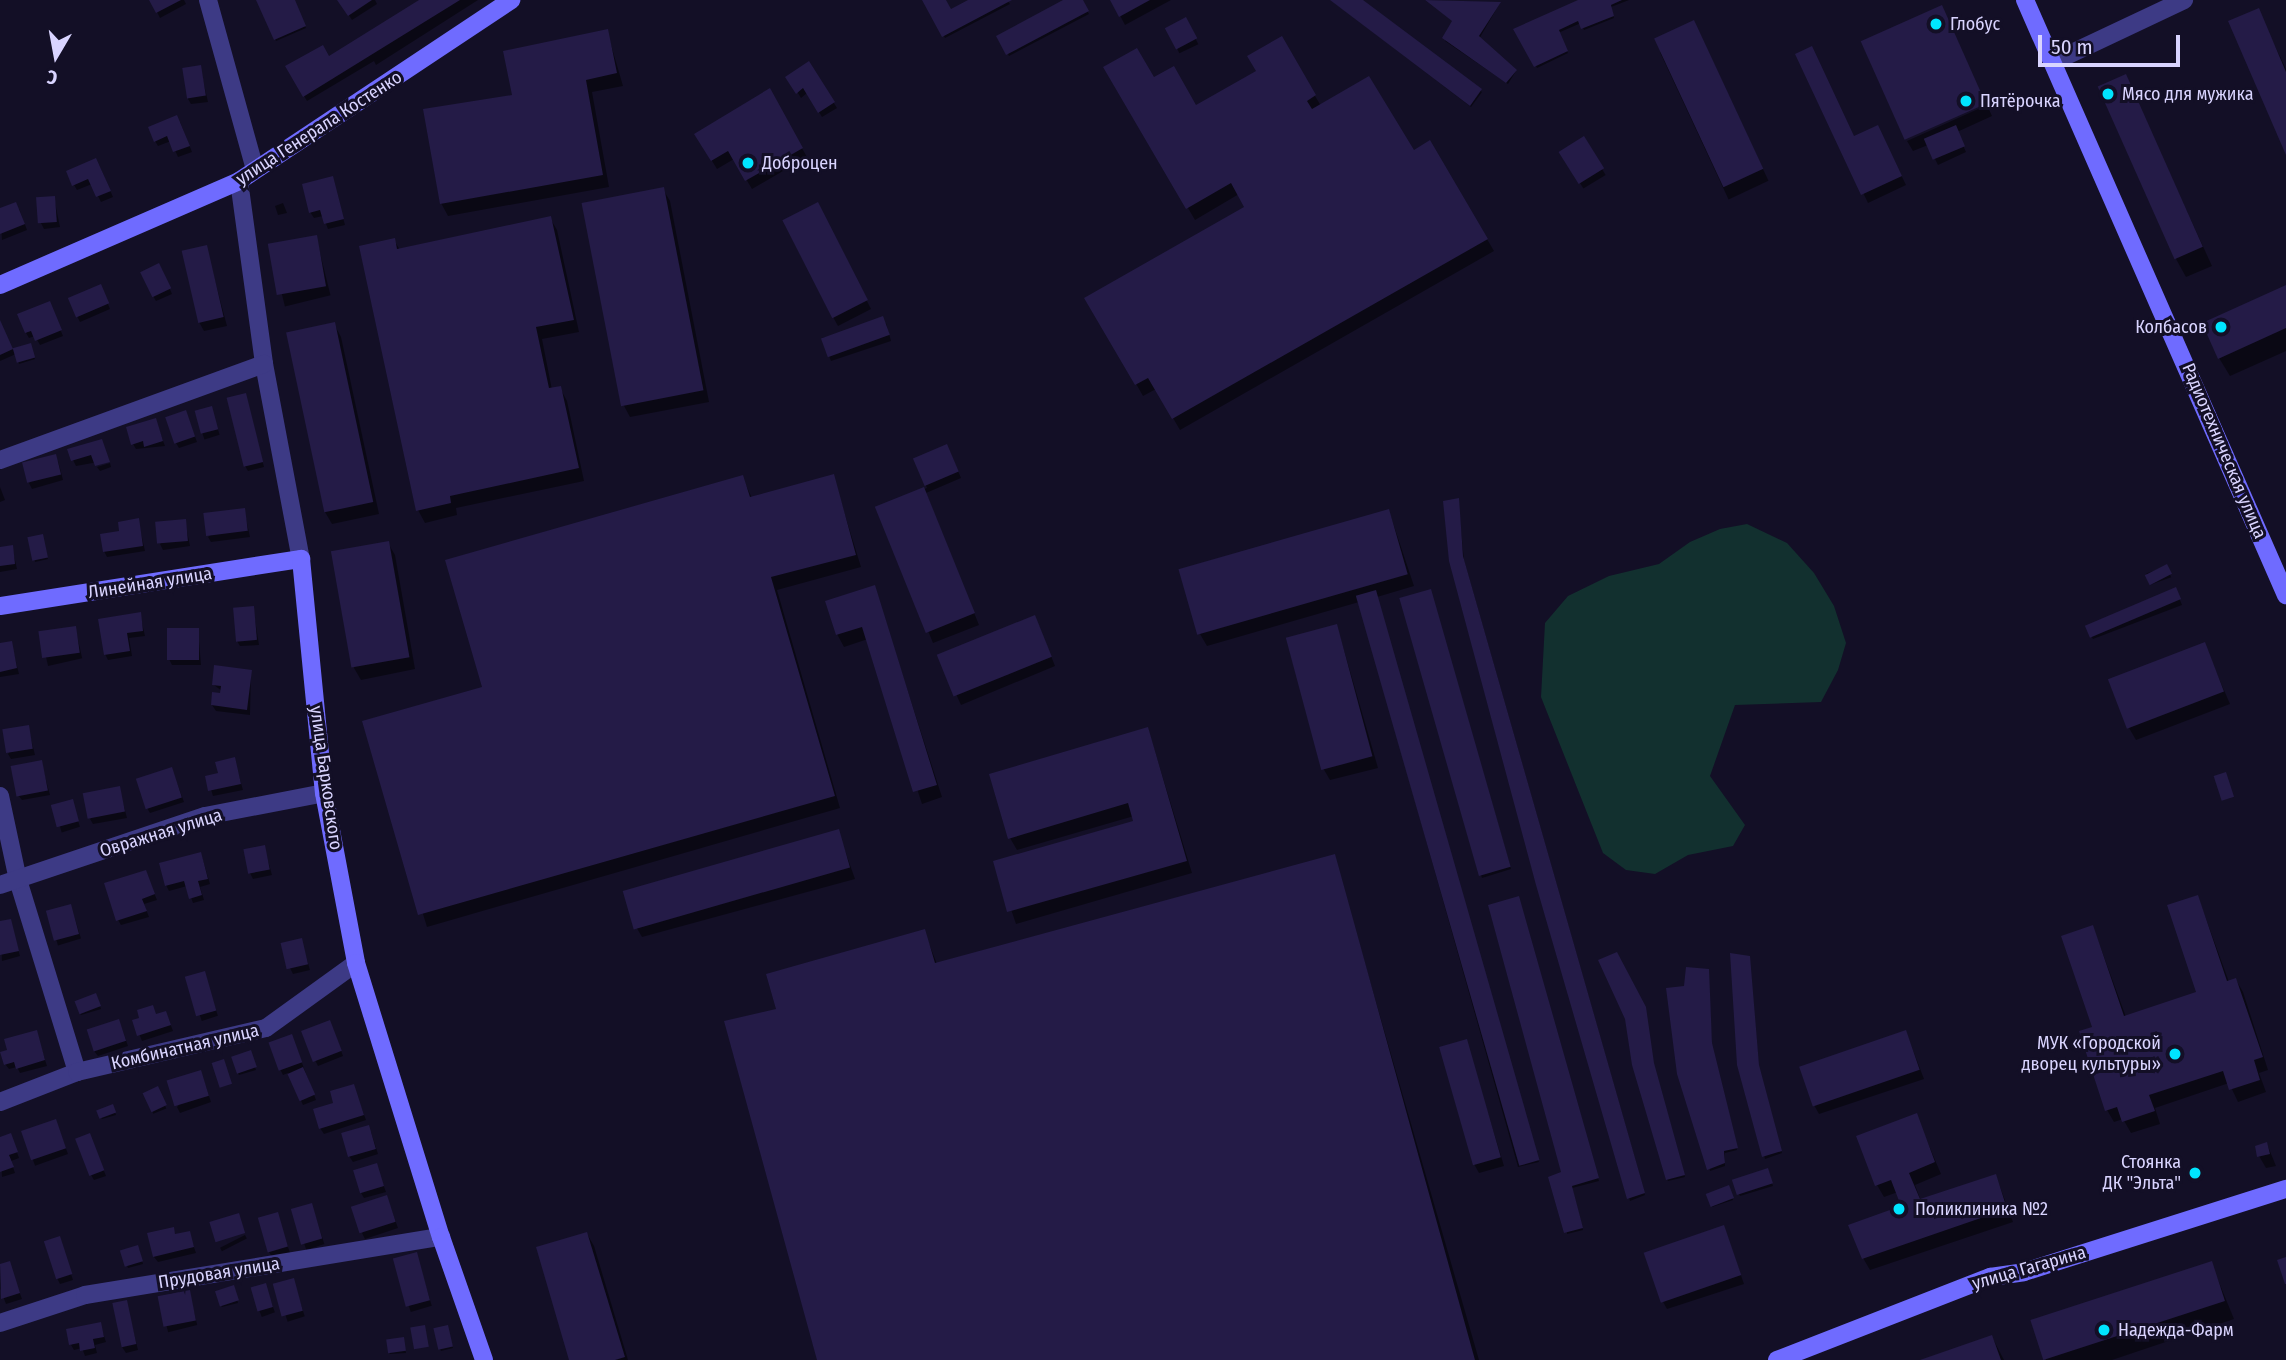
<!DOCTYPE html>
<meta charset="utf-8">
<style>
body{margin:0}
#map{position:relative;width:2286px;height:1360px;overflow:hidden;background:#130f26;font-family:"Fira Sans Condensed",sans-serif}
div>[style]{position:absolute}
[style*='--x']{left:calc(var(--x)*1px);top:calc(var(--y)*1px);width:calc(var(--w)*1px);rotate:calc(var(--a)*1deg)}
.green>*{inset:0;background:#12302f}
.shadow>*{inset:0;background:#0007;transform-origin:0 0}
.building>*{inset:0;background:#241b47;transform-origin:0 0}
.street>*{height:18px;margin:-9px;padding:0 9px;transform-origin:9px;border-radius:9px;background:#3d3a85}
.secondary>*{height:18px;margin:-9px;padding:0 9px;transform-origin:9px;border-radius:9px;background:#6f6bff}
.dots>*{width:19px;height:19px;translate:-50% -50%;box-sizing:border-box;border:4px solid #130f26;border-radius:50%}
span{translate:-50% -50%;white-space:nowrap;text-align:center;line-height:1.15;-webkit-text-stroke:6px #130f26;paint-order:stroke}
.poi-label{font-size:18px;color:#d9d4ff}
.left{translate:0 -50%;text-align:left}
.right{translate:-100% -50%;text-align:right}
.street-label{font-size:18px;color:#d9d4ff}
.north{position:absolute;left:21px;top:21px;width:70px;height:70px;-webkit-text-stroke:5px #130f26;paint-order:stroke;rotate:190deg;font-size:19px;font-weight:700;line-height:28px;text-align:center;color:#d9d4ff}
.north::after{content:'';display:block;margin:auto;width:24px;height:32px;background:#d9d4ff;clip-path:polygon(50% 0,100% 100%,50% 72%,0 100%)}
.scale{position:absolute;left:2038px;top:35px;width:142px;height:32px;box-sizing:border-box;border:4px solid #d9d4ff;border-top:0;padding-left:9px;font-size:21px;line-height:24px;white-space:nowrap;color:#d9d4ff;-webkit-text-stroke:5px #130f26;paint-order:stroke}
</style>
<div id="map">
<div class="green">
<i style="clip-path:polygon(1747px 524px,1787px 543px,1814px 573px,1834px 606px,1846px 643px,1838px 670px,1821px 702px,1735px 705px,1710px 776px,1745px 825px,1733px 846px,1688px 855px,1655px 874px,1626px 870px,1603px 853px,1541px 697px,1545px 623px,1568px 596px,1609px 576px,1659px 564px,1690px 542px,1720px 529px)"></i>
</div>
<div class="shadow">
<i style="clip-path:polygon(151px 0,184px 0,186px 4px,160px 18px)"></i>
<i style="clip-path:polygon(258px 0,293px 0,306px 28px,276px 41px)"></i>
<i style="clip-path:polygon(339px 0,375px 0,377px 4px,352px 20px)"></i>
<i style="clip-path:polygon(423px 0,478px 0,376px 65px,374px 61px,307px 101px,287px 67px,329px 59px)"></i>
<i style="clip-path:polygon(924px 0,944px 0,950px 12px,972px 0,1007px 0,1010px 4px,945px 38px)"></i>
<i style="clip-path:polygon(1067px 0,1081px 0,1089px 14px,1009px 56px,999px 36px)"></i>
<i style="clip-path:polygon(1112px 0,1171px 0,1125px 25px)"></i>
<i style="clip-path:polygon(1331px 0,1360px 0,1482px 92px,1471px 107px)"></i>
<i style="clip-path:polygon(1425px 0,1500px 3px,1479px 39px,1516px 71px,1508px 84px,1445px 41px,1454px 22px)"></i>
<i style="clip-path:polygon(1582px 0,1629px 0,1611px 7px,1614px 18px,1584px 30px,1581px 23px,1558px 33px,1568px 53px,1537px 68px,1515px 30px)"></i>
<i style="clip-path:polygon(2258px 11px,2286px 69px,2286px 150px)"></i>
<i style="left:1186px;top:19px;width:28px;height:21px;rotate:64deg"></i>
<i style="clip-path:polygon(607px 31px,623px 86px,592px 92px,609px 187px,448px 216px,441px 203px,514px 96px)"></i>
<i style="left:1700px;top:34px;width:162px;height:44px;rotate:65deg"></i>
<i style="clip-path:polygon(1281px 39px,1321px 106px,1413px 152px,1430px 142px,1494px 251px,1180px 430px,1156px 389px,1143px 396px,1087px 298px,1247px 207px,1239px 194px,1195px 220px,1106px 68px,1154px 80px,1196px 107px,1258px 72px)"></i>
<i style="clip-path:polygon(1797px 55px,1854px 138px,1882px 136px,1906px 185px,1868px 203px)"></i>
<i style="clip-path:polygon(809px 64px,837px 108px,822px 117px,807px 93px,801px 98px,788px 77px)"></i>
<i style="clip-path:polygon(200px 67px,208px 102px,191px 104px,188px 99px)"></i>
<i style="clip-path:polygon(2125px 76px,2212px 266px,2186px 277px,2176px 259px)"></i>
<i style="clip-path:polygon(769px 91px,807px 157px,752px 189px,734px 159px,717px 169px,696px 135px)"></i>
<i style="clip-path:polygon(1987px 105px,1992px 116px,1957px 132px,1966px 152px,1938px 165px,1928px 145px,1913px 151px,1907px 141px)"></i>
<i style="clip-path:polygon(180px 122px,192px 152px,178px 157px,171px 141px,158px 146px,155px 141px)"></i>
<i style="left:1584px;top:139px;width:42px;height:26px;rotate:59deg"></i>
<i style="clip-path:polygon(99px 165px,113px 197px,101px 202px,92px 184px,77px 190px,74px 185px)"></i>
<i style="clip-path:polygon(332px 178px,345px 225px,328px 229px,323px 216px,314px 218px,310px 212px)"></i>
<i style="clip-path:polygon(663px 189px,670px 201px,709px 402px,630px 417px,623px 404px)"></i>
<i style="clip-path:polygon(54px 198px,60px 227px,44px 229px,41px 223px)"></i>
<i style="clip-path:polygon(283px 203px,287px 213px,278px 215px,275px 206px)"></i>
<i style="clip-path:polygon(19px 209px,27px 230px,2px 240px,0 210px)"></i>
<i style="clip-path:polygon(822px 213px,871px 309px,838px 326px,833px 317px)"></i>
<i style="clip-path:polygon(550px 218px,557px 230px,579px 332px,542px 339px,552px 390px,560px 388px,567px 401px,584px 481px,456px 508px,457px 515px,425px 523px,418px 510px,394px 240px,400px 250px)"></i>
<i style="left:316px;top:237px;width:60px;height:47px;rotate:76deg"></i>
<i style="clip-path:polygon(206px 247px,227px 326px,204px 331px,199px 322px)"></i>
<i style="clip-path:polygon(162px 270px,172px 294px,156px 301px,153px 296px)"></i>
<i style="clip-path:polygon(2286px 287px,2286px 351px,2230px 376px,2219px 358px)"></i>
<i style="clip-path:polygon(103px 292px,110px 309px,80px 322px,77px 316px)"></i>
<i style="clip-path:polygon(52px 309px,63px 336px,40px 345px,35px 336px,29px 338px,26px 333px)"></i>
<i style="clip-path:polygon(886px 323px,891px 341px,831px 361px,822px 338px)"></i>
<i style="clip-path:polygon(334px 324px,341px 337px,379px 514px,332px 524px,325px 512px)"></i>
<i style="clip-path:polygon(0 327px,13px 350px,30px 345px,35px 359px,19px 364px,16px 354px,0 361px)"></i>
<i style="clip-path:polygon(245px 395px,264px 467px,248px 471px,245px 466px)"></i>
<i style="left:211px;top:408px;width:28px;height:16px;rotate:72deg"></i>
<i style="clip-path:polygon(188px 418px,197px 442px,179px 448px,176px 443px)"></i>
<i style="clip-path:polygon(155px 420px,165px 446px,136px 449px,133px 444px)"></i>
<i style="clip-path:polygon(101px 441px,109px 460px,76px 466px,73px 460px)"></i>
<i style="clip-path:polygon(950px 452px,961px 478px,926px 493px,979px 625px,933px 643px,878px 507px,927px 488px,915px 460px)"></i>
<i style="clip-path:polygon(58px 461px,63px 480px,32px 489px,29px 483px)"></i>
<i style="clip-path:polygon(110px 463px,111px 467px,100px 471px,97px 467px)"></i>
<i style="clip-path:polygon(833px 476px,861px 567px,777px 590px,840px 808px,427px 927px,364px 722px,484px 688px,742px 477px,752px 498px)"></i>
<i style="clip-path:polygon(0 487px,5px 500px,0 502px)"></i>
<i style="clip-path:polygon(1458px 500px,1464px 560px,1645px 1195px,1630px 1201px,1451px 561px)"></i>
<i style="clip-path:polygon(244px 510px,250px 537px,211px 542px,208px 537px)"></i>
<i style="clip-path:polygon(1389px 511px,1414px 586px,1377px 597px,1539px 1162px,1518px 1167px,1359px 602px,1207px 646px,1200px 634px)"></i>
<i style="clip-path:polygon(138px 520px,145px 551px,107px 557px,104px 551px)"></i>
<i style="clip-path:polygon(185px 521px,190px 546px,163px 550px,160px 544px)"></i>
<i style="clip-path:polygon(30px 538px,43px 538px,48px 559px,35px 562px)"></i>
<i style="clip-path:polygon(388px 543px,395px 555px,415px 669px,361px 680px,354px 668px)"></i>
<i style="clip-path:polygon(12px 547px,17px 569px,0 572px,0 548px)"></i>
<i style="left:2167px;top:566px;width:12px;height:22px;rotate:70deg"></i>
<i style="clip-path:polygon(874px 587px,942px 797px,922px 804px,868px 639px,844px 647px,837px 634px)"></i>
<i style="clip-path:polygon(1431px 593px,1511px 869px,1482px 878px,1481px 875px)"></i>
<i style="clip-path:polygon(2178px 595px,2182px 605px,2093px 639px,2090px 634px)"></i>
<i style="clip-path:polygon(253px 607px,259px 645px,240px 646px,237px 641px)"></i>
<i style="clip-path:polygon(140px 614px,145px 636px,129px 638px,132px 656px,108px 660px,105px 654px)"></i>
<i style="clip-path:polygon(1039px 626px,1055px 666px,961px 705px,939px 656px)"></i>
<i style="clip-path:polygon(1337px 626px,1378px 768px,1330px 780px,1323px 768px)"></i>
<i style="left:75px;top:627px;width:32px;height:35px;rotate:77deg"></i>
<i style="clip-path:polygon(198px 630px,201px 665px,172px 665px,169px 659px)"></i>
<i style="clip-path:polygon(11px 643px,19px 674px,0 677px,0 645px)"></i>
<i style="clip-path:polygon(2204px 644px,2230px 704px,2136px 740px,2129px 728px)"></i>
<i style="clip-path:polygon(251px 671px,250px 715px,216px 711px,212px 705px,222px 691px,214px 685px)"></i>
<i style="clip-path:polygon(28px 727px,35px 755px,11px 759px,8px 754px)"></i>
<i style="clip-path:polygon(1148px 729px,1192px 873px,1016px 924px,995px 862px,1136px 822px,1134px 816px,1017px 850px,1010px 838px)"></i>
<i style="clip-path:polygon(234px 759px,243px 790px,213px 796px,207px 777px,220px 774px)"></i>
<i style="clip-path:polygon(41px 762px,50px 795px,22px 800px,18px 795px)"></i>
<i style="clip-path:polygon(174px 775px,184px 802px,150px 813px,147px 808px)"></i>
<i style="clip-path:polygon(119px 788px,127px 818px,93px 824px,90px 819px)"></i>
<i style="left:72px;top:801px;width:27px;height:19px;rotate:73deg"></i>
<i style="clip-path:polygon(838px 831px,855px 879px,642px 937px,635px 925px)"></i>
<i style="clip-path:polygon(264px 847px,272px 875px,253px 879px,250px 873px)"></i>
<i style="clip-path:polygon(201px 854px,210px 884px,200px 887px,204px 900px,193px 903px,187px 886px,169px 891px,166px 885px)"></i>
<i style="clip-path:polygon(1334px 856px,1479px 1360px,820px 1360px,778px 1010px,924px 931px,937px 964px)"></i>
<i style="clip-path:polygon(148px 878px,157px 900px,144px 904px,149px 917px,121px 925px,118px 920px)"></i>
<i style="clip-path:polygon(2198px 897px,2229px 982px,2236px 980px,2243px 992px,2268px 1070px,2259px 1073px,2266px 1092px,2238px 1102px,2229px 1083px,2155px 1108px,2160px 1124px,2131px 1133px,2123px 1119px,2114px 1122px,2107px 1110px,2094px 1028px,2093px 927px,2126px 1017px,2199px 993px)"></i>
<i style="clip-path:polygon(1519px 900px,1599px 1181px,1572px 1188px,1583px 1230px,1567px 1234px,1563px 1173px)"></i>
<i style="left:71px;top:906px;width:34px;height:24px;rotate:73deg"></i>
<i style="clip-path:polygon(10px 921px,20px 956px,2px 961px,0 923px)"></i>
<i style="clip-path:polygon(301px 940px,310px 970px,293px 974px,290px 968px)"></i>
<i style="clip-path:polygon(1749px 957px,1759px 1069px,1782px 1153px,1765px 1159px,1739px 1064px)"></i>
<i style="clip-path:polygon(1708px 971px,1712px 1047px,1737px 1150px,1725px 1153px,1725px 1166px,1710px 1171px,1686px 988px)"></i>
<i style="left:204px;top:973px;width:45px;height:17px;rotate:72deg"></i>
<i style="clip-path:polygon(97px 997px,101px 1009px,81px 1015px,80px 1013px)"></i>
<i style="clip-path:polygon(157px 1016px,168px 1018px,173px 1031px,142px 1041px,134px 1021px)"></i>
<i style="clip-path:polygon(121px 1026px,128px 1046px,98px 1056px,94px 1051px)"></i>
<i style="clip-path:polygon(332px 1027px,343px 1056px,318px 1066px,315px 1060px)"></i>
<i style="clip-path:polygon(36px 1032px,47px 1066px,20px 1073px,17px 1067px,9px 1069px,5px 1064px)"></i>
<i style="clip-path:polygon(1906px 1032px,1924px 1079px,1819px 1114px,1814px 1105px)"></i>
<i style="clip-path:polygon(1466px 1041px,1504px 1166px,1479px 1173px,1474px 1164px)"></i>
<i style="clip-path:polygon(294px 1042px,316px 1100px,303px 1105px,288px 1073px,283px 1075px,280px 1069px,271px 1043px)"></i>
<i style="clip-path:polygon(251px 1055px,256px 1070px,239px 1075px,238px 1073px)"></i>
<i style="clip-path:polygon(1654px 1067px,1685px 1177px,1668px 1181px,1667px 1179px)"></i>
<i style="clip-path:polygon(203px 1078px,211px 1102px,180px 1113px,177px 1107px)"></i>
<i style="clip-path:polygon(353px 1086px,366px 1120px,324px 1134px,320px 1128px)"></i>
<i style="left:158px;top:1088px;width:22px;height:14px;rotate:68deg"></i>
<i style="clip-path:polygon(114px 1108px,116px 1115px,102px 1119px,99px 1110px)"></i>
<i style="clip-path:polygon(1916px 1115px,1941px 1174px,1915px 1185px,1921px 1201px,1996px 1176px,2013px 1222px,1870px 1270px,1863px 1258px,1903px 1207px,1898px 1192px,1884px 1197px,1877px 1185px)"></i>
<i style="left:56px;top:1121px;width:35px;height:35px;rotate:70deg"></i>
<i style="clip-path:polygon(371px 1132px,378px 1154px,353px 1162px,349px 1156px)"></i>
<i style="clip-path:polygon(0 1139px,13px 1141px,19px 1158px,11px 1161px,15px 1173px,2px 1177px)"></i>
<i style="clip-path:polygon(92px 1141px,106px 1176px,94px 1180px,91px 1175px)"></i>
<i style="clip-path:polygon(2267px 1144px,2276px 1166px,2266px 1168px,2259px 1156px)"></i>
<i style="clip-path:polygon(376px 1165px,386px 1192px,364px 1198px,361px 1193px)"></i>
<i style="clip-path:polygon(1769px 1172px,1773px 1186px,1740px 1196px,1739px 1194px)"></i>
<i style="clip-path:polygon(1730px 1189px,1733px 1200px,1712px 1207px,1711px 1205px)"></i>
<i style="clip-path:polygon(389px 1203px,398px 1228px,365px 1239px,362px 1233px)"></i>
<i style="left:312px;top:1206px;width:40px;height:19px;rotate:72deg"></i>
<i style="clip-path:polygon(277px 1214px,290px 1253px,272px 1257px,269px 1252px)"></i>
<i style="clip-path:polygon(1724px 1227px,1744px 1284px,1667px 1309px,1662px 1300px)"></i>
<i style="clip-path:polygon(173px 1229px,176px 1236px,189px 1233px,196px 1253px,158px 1262px,154px 1257px)"></i>
<i style="clip-path:polygon(587px 1234px,594px 1246px,628px 1360px,571px 1360px)"></i>
<i style="left:245px;top:1235px;width:4px;height:28px;rotate:63deg"></i>
<i style="clip-path:polygon(59px 1238px,73px 1280px,60px 1284px,57px 1278px)"></i>
<i style="clip-path:polygon(139px 1249px,143px 1264px,128px 1268px,122px 1251px)"></i>
<i style="left:416px;top:1254px;width:54px;height:22px;rotate:73deg"></i>
<i style="clip-path:polygon(2211px 1263px,2234px 1319px,2112px 1360px,2046px 1360px,2034px 1322px)"></i>
<i style="clip-path:polygon(9px 1264px,22px 1299px,6px 1304px,0 1288px,0 1266px)"></i>
<i style="left:293px;top:1280px;width:38px;height:18px;rotate:72deg"></i>
<i style="left:265px;top:1285px;width:29px;height:14px;rotate:70deg"></i>
<i style="clip-path:polygon(235px 1290px,238px 1303px,222px 1307px,221px 1305px)"></i>
<i style="left:189px;top:1292px;width:34px;height:30px;rotate:76deg"></i>
<i style="clip-path:polygon(126px 1302px,138px 1350px,126px 1353px,122px 1347px)"></i>
<i style="clip-path:polygon(100px 1324px,106px 1342px,95px 1345px,97px 1353px,85px 1356px,82px 1348px,74px 1350px,71px 1345px)"></i>
<i style="clip-path:polygon(448px 1329px,453px 1348px,441px 1351px,440px 1349px)"></i>
<i style="clip-path:polygon(1992px 1337px,2004px 1360px,1925px 1360px)"></i>
<i style="clip-path:polygon(403px 1339px,406px 1353px,390px 1354px,389px 1352px)"></i>
</div>
<div class="building">
<i style="clip-path:polygon(149px 0,181px 0,156px 13px)"></i>
<i style="clip-path:polygon(256px 0,295px 0,306px 26px,274px 40px)"></i>
<i style="clip-path:polygon(337px 0,372px 0,348px 16px)"></i>
<i style="clip-path:polygon(419px 0,460px 0,303px 97px,285px 66px,323px 45px,329px 56px)"></i>
<i style="clip-path:polygon(922px 0,946px 0,951px 9px,968px 0,1012px 0,942px 37px)"></i>
<i style="clip-path:polygon(1063px 0,1083px 0,1089px 11px,1006px 55px,996px 36px)"></i>
<i style="clip-path:polygon(1110px 0,1150px 0,1119px 17px)"></i>
<i style="clip-path:polygon(1330px 0,1363px 0,1482px 89px,1470px 106px)"></i>
<i style="clip-path:polygon(1425px 0,1501px 2px,1479px 36px,1517px 70px,1506px 83px,1442px 38px,1452px 21px)"></i>
<i style="clip-path:polygon(1578px 0,1622px 0,1611px 5px,1614px 16px,1581px 29px,1578px 21px,1559px 30px,1568px 51px,1534px 67px,1513px 29px)"></i>
<i style="left:1942px;top:5px;width:108px;height:89px;rotate:66deg"></i>
<i style="clip-path:polygon(2259px 8px,2286px 72px,2286px 155px,2228px 21px)"></i>
<i style="left:1186px;top:17px;width:24px;height:24px;rotate:62deg"></i>
<i style="left:1694px;top:20px;width:164px;height:44px;rotate:65deg"></i>
<i style="clip-path:polygon(608px 29px,617px 73px,586px 80px,603px 175px,440px 204px,423px 109px,512px 95px,503px 51px)"></i>
<i style="clip-path:polygon(1282px 36px,1316px 95px,1307px 101px,1312px 109px,1369px 76px,1414px 150px,1430px 140px,1488px 239px,1172px 419px,1148px 378px,1135px 385px,1084px 298px,1244px 207px,1231px 183px,1186px 209px,1103px 67px,1137px 48px,1154px 77px,1174px 66px,1196px 105px,1256px 71px,1247px 56px)"></i>
<i style="clip-path:polygon(1812px 46px,1854px 136px,1878px 125px,1902px 176px,1861px 195px,1795px 54px)"></i>
<i style="clip-path:polygon(809px 61px,835px 102px,818px 113px,803px 88px,796px 94px,785px 77px)"></i>
<i style="left:201px;top:65px;width:31px;height:19px;rotate:81deg"></i>
<i style="left:2126px;top:74px;width:189px;height:31px;rotate:66deg"></i>
<i style="clip-path:polygon(770px 88px,803px 148px,745px 181px,728px 151px,711px 161px,694px 134px)"></i>
<i style="clip-path:polygon(177px 115px,190px 146px,173px 152px,167px 136px,154px 142px,148px 127px)"></i>
<i style="left:1956px;top:125px;width:23px;height:35px;rotate:67deg"></i>
<i style="left:1584px;top:136px;width:38px;height:30px;rotate:58deg"></i>
<i style="clip-path:polygon(96px 158px,111px 191px,96px 197px,88px 179px,72px 186px,66px 171px)"></i>
<i style="clip-path:polygon(333px 176px,344px 219px,324px 224px,320px 210px,309px 213px,302px 184px)"></i>
<i style="left:664px;top:187px;width:207px;height:84px;rotate:79deg"></i>
<i style="left:55px;top:196px;width:26px;height:19px;rotate:86deg"></i>
<i style="clip-path:polygon(16px 202px,25px 224px,0 234px,0 208px)"></i>
<i style="left:818px;top:202px;width:110px;height:40px;rotate:63deg"></i>
<i style="clip-path:polygon(551px 216px,574px 320px,536px 327px,549px 388px,561px 386px,579px 468px,450px 496px,451px 503px,416px 511px,359px 246px,395px 238px,397px 249px)"></i>
<i style="left:317px;top:235px;width:52px;height:50px;rotate:80deg"></i>
<i style="left:207px;top:245px;width:74px;height:26px;rotate:77deg"></i>
<i style="left:159px;top:263px;width:28px;height:21px;rotate:64deg"></i>
<i style="left:101px;top:284px;width:21px;height:36px;rotate:67deg"></i>
<i style="clip-path:polygon(2286px 285px,2286px 328px,2218px 359px,2202px 323px)"></i>
<i style="clip-path:polygon(50px 301px,62px 330px,35px 341px,31px 331px,25px 333px,17px 314px)"></i>
<i style="left:883px;top:316px;width:20px;height:66px;rotate:70deg"></i>
<i style="clip-path:polygon(0 320px,13px 349px,0 355px)"></i>
<i style="left:335px;top:322px;width:184px;height:50px;rotate:78deg"></i>
<i style="left:31px;top:343px;width:15px;height:19px;rotate:74deg"></i>
<i style="left:246px;top:393px;width:71px;height:20px;rotate:76deg"></i>
<i style="left:212px;top:406px;width:24px;height:18px;rotate:75deg"></i>
<i style="left:186px;top:410px;width:28px;height:22px;rotate:71deg"></i>
<i style="clip-path:polygon(156px 418px,163px 441px,144px 447px,143px 441px,131px 445px,126px 427px)"></i>
<i style="clip-path:polygon(102px 439px,110px 462px,95px 466px,91px 455px,71px 461px,67px 449px)"></i>
<i style="left:947px;top:444px;width:30px;height:37px;rotate:67deg"></i>
<i style="left:56px;top:454px;width:21px;height:35px;rotate:76deg"></i>
<i style="clip-path:polygon(834px 474px,856px 555px,771px 577px,835px 796px,418px 915px,362px 721px,482px 687px,445px 560px,743px 475px,750px 497px)"></i>
<i style="left:924px;top:487px;width:136px;height:53px;rotate:68deg"></i>
<i style="clip-path:polygon(1459px 498px,1463px 556px,1645px 1193px,1627px 1199px,1536px 885px,1449px 561px,1443px 501px)"></i>
<i style="left:245px;top:508px;width:23px;height:42px;rotate:83deg"></i>
<i style="left:1389px;top:509px;width:68px;height:219px;rotate:74deg"></i>
<i style="clip-path:polygon(139px 518px,143px 546px,103px 552px,100px 534px,119px 531px,118px 522px)"></i>
<i style="left:186px;top:519px;width:22px;height:31px;rotate:85deg"></i>
<i style="left:43px;top:534px;width:24px;height:16px;rotate:78deg"></i>
<i style="left:389px;top:541px;width:118px;height:59px;rotate:80deg"></i>
<i style="clip-path:polygon(13px 545px,15px 564px,0 566px,0 547px)"></i>
<i style="left:2167px;top:564px;width:11px;height:25px;rotate:63deg"></i>
<i style="clip-path:polygon(875px 585px,937px 785px,913px 792px,862px 627px,836px 635px,825px 601px)"></i>
<i style="left:2176px;top:587px;width:13px;height:99px;rotate:67deg"></i>
<i style="left:1431px;top:589px;width:289px;height:33px;rotate:74deg"></i>
<i style="left:1376px;top:590px;width:593px;height:21px;rotate:74deg"></i>
<i style="left:254px;top:606px;width:34px;height:21px;rotate:85deg"></i>
<i style="clip-path:polygon(141px 612px,143px 631px,127px 633px,130px 651px,104px 655px,98px 619px)"></i>
<i style="left:1035px;top:615px;width:45px;height:106px;rotate:68deg"></i>
<i style="left:1337px;top:624px;width:137px;height:53px;rotate:75deg"></i>
<i style="left:76px;top:626px;width:27px;height:38px;rotate:82deg"></i>
<i style="left:167px;top:628px;width:32px;height:32px"></i>
<i style="clip-path:polygon(12px 641px,17px 668px,0 672px,0 643px)"></i>
<i style="left:2205px;top:642px;width:53px;height:104px;rotate:69deg"></i>
<i style="clip-path:polygon(214px 665px,252px 670px,247px 710px,211px 705px,212px 692px,220px 693px,221px 686px,212px 685px)"></i>
<i style="left:29px;top:725px;width:24px;height:27px;rotate:81deg"></i>
<i style="clip-path:polygon(1148px 727px,1187px 861px,1007px 912px,993px 861px,1133px 821px,1128px 803px,1008px 839px,989px 774px)"></i>
<i style="clip-path:polygon(235px 757px,241px 784px,208px 791px,205px 776px,218px 773px,215px 762px)"></i>
<i style="left:42px;top:760px;width:31px;height:32px;rotate:79deg"></i>
<i style="left:172px;top:767px;width:32px;height:38px;rotate:72deg"></i>
<i style="left:2226px;top:772px;width:26px;height:13px;rotate:72deg"></i>
<i style="left:120px;top:786px;width:26px;height:38px;rotate:79deg"></i>
<i style="left:73px;top:799px;width:23px;height:23px;rotate:75deg"></i>
<i style="left:839px;top:829px;width:40px;height:225px;rotate:74deg"></i>
<i style="left:265px;top:845px;width:25px;height:22px;rotate:79deg"></i>
<i style="clip-path:polygon(201px 852px,208px 879px,198px 881px,202px 895px,189px 899px,184px 881px,165px 886px,159px 863px)"></i>
<i style="clip-path:polygon(1335px 854px,1475px 1360px,817px 1360px,724px 1021px,776px 1009px,766px 974px,925px 929px,935px 963px)"></i>
<i style="clip-path:polygon(146px 870px,155px 894px,142px 899px,147px 911px,116px 921px,104px 883px)"></i>
<i style="clip-path:polygon(2198px 895px,2227px 981px,2236px 978px,2263px 1057px,2254px 1060px,2260px 1080px,2229px 1090px,2223px 1071px,2149px 1095px,2155px 1111px,2122px 1122px,2117px 1107px,2105px 1111px,2079px 1031px,2092px 1027px,2061px 936px,2093px 925px,2124px 1016px,2196px 992px,2167px 905px)"></i>
<i style="clip-path:polygon(1519px 896px,1599px 1178px,1572px 1186px,1583px 1228px,1564px 1233px,1548px 1177px,1561px 1172px,1488px 905px)"></i>
<i style="left:71px;top:904px;width:31px;height:26px;rotate:75deg"></i>
<i style="clip-path:polygon(11px 919px,19px 951px,0 955px,0 921px)"></i>
<i style="left:302px;top:938px;width:27px;height:22px;rotate:77deg"></i>
<i style="clip-path:polygon(1617px 952px,1646px 1007px,1654px 1063px,1685px 1175px,1666px 1180px,1632px 1065px,1625px 1019px,1598px 960px)"></i>
<i style="clip-path:polygon(1730px 953px,1750px 956px,1759px 1065px,1782px 1151px,1762px 1157px,1737px 1065px)"></i>
<i style="clip-path:polygon(1686px 967px,1709px 969px,1712px 1043px,1738px 1148px,1724px 1151px,1725px 1163px,1707px 1170px,1677px 1074px,1666px 988px,1684px 986px)"></i>
<i style="left:205px;top:971px;width:41px;height:21px;rotate:74deg"></i>
<i style="left:96px;top:993px;width:14px;height:23px;rotate:69deg"></i>
<i style="clip-path:polygon(153px 1005px,156px 1014px,166px 1011px,171px 1025px,137px 1036px,132px 1020px,139px 1018px,137px 1010px)"></i>
<i style="left:119px;top:1019px;width:23px;height:34px;rotate:72deg"></i>
<i style="left:330px;top:1020px;width:33px;height:31px;rotate:69deg"></i>
<i style="clip-path:polygon(37px 1030px,45px 1060px,16px 1069px,14px 1062px,4px 1065px,0 1052px,7px 1050px,4px 1039px)"></i>
<i style="left:1906px;top:1030px;width:42px;height:113px;rotate:71deg"></i>
<i style="left:292px;top:1034px;width:30px;height:25px;rotate:70deg"></i>
<i style="left:1467px;top:1039px;width:123px;height:29px;rotate:74deg"></i>
<i style="left:251px;top:1050px;width:18px;height:21px;rotate:71deg"></i>
<i style="left:224px;top:1059px;width:26px;height:13px;rotate:72deg"></i>
<i style="left:303px;top:1067px;width:30px;height:17px;rotate:66deg"></i>
<i style="left:201px;top:1070px;width:27px;height:36px;rotate:73deg"></i>
<i style="clip-path:polygon(354px 1084px,364px 1115px,319px 1129px,313px 1109px,333px 1103px,330px 1091px)"></i>
<i style="left:158px;top:1086px;width:21px;height:17px;rotate:65deg"></i>
<i style="left:113px;top:1104px;width:9px;height:18px;rotate:69deg"></i>
<i style="clip-path:polygon(1917px 1113px,1935px 1162px,1909px 1173px,1920px 1199px,1996px 1174px,2007px 1209px,1862px 1259px,1848px 1225px,1901px 1206px,1891px 1180px,1875px 1186px,1856px 1136px)"></i>
<i style="left:56px;top:1119px;width:31px;height:37px;rotate:71deg"></i>
<i style="left:369px;top:1125px;width:25px;height:29px;rotate:74deg"></i>
<i style="clip-path:polygon(11px 1133px,18px 1152px,9px 1155px,14px 1167px,0 1172px,0 1137px)"></i>
<i style="left:90px;top:1133px;width:40px;height:16px;rotate:69deg"></i>
<i style="clip-path:polygon(2267px 1142px,2270px 1154px,2257px 1157px,2255px 1146px)"></i>
<i style="left:377px;top:1163px;width:24px;height:25px;rotate:73deg"></i>
<i style="left:1768px;top:1168px;width:16px;height:38px;rotate:72deg"></i>
<i style="left:1729px;top:1185px;width:14px;height:25px;rotate:69deg"></i>
<i style="left:387px;top:1195px;width:28px;height:38px;rotate:72deg"></i>
<i style="left:312px;top:1203px;width:37px;height:22px;rotate:74deg"></i>
<i style="left:278px;top:1212px;width:36px;height:21px;rotate:74deg"></i>
<i style="left:239px;top:1213px;width:21px;height:31px;rotate:73deg"></i>
<i style="left:1724px;top:1225px;width:53px;height:85px;rotate:71deg"></i>
<i style="clip-path:polygon(174px 1227px,175px 1234px,190px 1231px,194px 1247px,153px 1257px,147px 1233px)"></i>
<i style="clip-path:polygon(587px 1232px,625px 1357px,615px 1360px,569px 1360px,536px 1247px)"></i>
<i style="left:60px;top:1236px;width:40px;height:17px;rotate:72deg"></i>
<i style="left:138px;top:1245px;width:17px;height:19px;rotate:73deg"></i>
<i style="left:417px;top:1252px;width:50px;height:25px;rotate:75deg"></i>
<i style="clip-path:polygon(2286px 1257px,2286px 1284px,2285px 1284px,2277px 1260px)"></i>
<i style="clip-path:polygon(10px 1261px,20px 1293px,1px 1299px,0 1264px)"></i>
<i style="left:2212px;top:1261px;width:42px;height:191px;rotate:72deg"></i>
<i style="left:294px;top:1278px;width:34px;height:22px;rotate:75deg"></i>
<i style="left:266px;top:1283px;width:25px;height:16px;rotate:74deg"></i>
<i style="left:234px;top:1285px;width:16px;height:20px;rotate:72deg"></i>
<i style="left:190px;top:1290px;width:31px;height:33px;rotate:79deg"></i>
<i style="left:127px;top:1300px;width:45px;height:15px;rotate:78deg"></i>
<i style="clip-path:polygon(101px 1322px,104px 1337px,93px 1339px,95px 1348px,80px 1351px,79px 1343px,69px 1345px,66px 1329px)"></i>
<i style="left:425px;top:1325px;width:22px;height:15px;rotate:80deg"></i>
<i style="left:448px;top:1325px;width:22px;height:15px;rotate:77deg"></i>
<i style="clip-path:polygon(1992px 1335px,2001px 1360px,1920px 1360px)"></i>
<i style="left:404px;top:1337px;width:14px;height:18px;rotate:82deg"></i>
</div>
<div class="street">
<i style="--x:208;--y:0;--w:176;--a:74.5"></i>
<i style="--x:2053;--y:62;--w:145;--a:-25.3"></i>
<i style="--x:239;--y:181;--w:185;--a:82.2"></i>
<i style="--x:264;--y:364;--w:198;--a:79.3"></i>
<i style="--x:0;--y:460;--w:281;--a:-20"></i>
<i style="--x:0;--y:796;--w:86;--a:77.9"></i>
<i style="--x:18;--y:880;--w:201;--a:72.9"></i>
<i style="--x:0;--y:885;--w:216;--a:-18.6"></i>
<i style="--x:205;--y:816;--w:121;--a:-10.9"></i>
<i style="--x:0;--y:1102;--w:83;--a:-21.3"></i>
<i style="--x:77;--y:1072;--w:194;--a:-13.1"></i>
<i style="--x:266;--y:1028;--w:111;--a:-35.8"></i>
<i style="--x:0;--y:1323;--w:89;--a:-18.2"></i>
<i style="--x:85;--y:1295;--w:361;--a:-9.3"></i>
</div>
<div class="secondary">
<i style="--x:2025;--y:0;--w:650;--a:66.32"></i>
<i style="--x:0;--y:285;--w:261;--a:-23.5"></i>
<i style="--x:239;--y:181;--w:327;--a:-33.6"></i>
<i style="--x:0;--y:606;--w:305;--a:-8.9"></i>
<i style="--x:301;--y:559;--w:235;--a:84.4"></i>
<i style="--x:324;--y:793;--w:173;--a:79.3"></i>
<i style="--x:356;--y:963;--w:287;--a:72.8"></i>
<i style="--x:441;--y:1237;--w:130;--a:70.7"></i>
<i style="--x:1777;--y:1360;--w:229;--a:-21.3"></i>
<i style="--x:1990;--y:1277;--w:34;--a:-8"></i>
<i style="--x:2024;--y:1272;--w:275;--a:-17.6"></i>
</div>
<div class="dots">
<i style="left:1936px;top:24px;background:#00e5ff"></i>
<i style="left:2108px;top:94px;background:#00e5ff"></i>
<i style="left:1966px;top:101px;background:#00e5ff"></i>
<i style="left:748px;top:163px;background:#00e5ff"></i>
<i style="left:2221px;top:327px;background:#00e5ff"></i>
<i style="left:2175px;top:1054px;background:#00e5ff"></i>
<i style="left:2195px;top:1173px;background:#00e5ff"></i>
<i style="left:1899px;top:1209px;background:#00e5ff"></i>
<i style="left:2104px;top:1330px;background:#00e5ff"></i>
</div>
<div class="poi-label">
<span class="left" style="left:1950px;top:24px">Глобус</span>
<span class="left" style="left:2122px;top:94px">Мясо для мужика</span>
<span class="left" style="left:1980px;top:101px">Пятёрочка</span>
<span class="left" style="left:762px;top:163px">Доброцен</span>
<span class="right" style="left:2207px;top:327px">Колбасов</span>
<span class="right" style="left:2161px;top:1054px">МУК «Городской<br>дворец культуры»</span>
<span class="right" style="left:2181px;top:1173px">Стоянка<br>ДК "Эльта"</span>
<span class="left" style="left:1915px;top:1209px">Поликлиника №2</span>
<span class="left" style="left:2118px;top:1330px">Надежда-Фарм</span>
</div>
<div class="street-label">
<span style="left:319px;top:128px;rotate:-33deg">улица Генерала Костенко</span>
<span style="left:2224px;top:451px;rotate:67deg">Радиотехническая улица</span>
<span style="left:150px;top:583px;rotate:-9deg">Линейная улица</span>
<span style="left:326px;top:778px;rotate:82deg">улица Барковского</span>
<span style="left:161px;top:833px;rotate:-17deg">Овражная улица</span>
<span style="left:185px;top:1047px;rotate:-13deg">Комбинатная улица</span>
<span style="left:2029px;top:1268px;rotate:-16deg">улица Гагарина</span>
<span style="left:219px;top:1273px;rotate:-9deg">Прудовая улица</span>
</div>
<div class="north">С</div>
<div class="scale">50 m</div>
</div>
